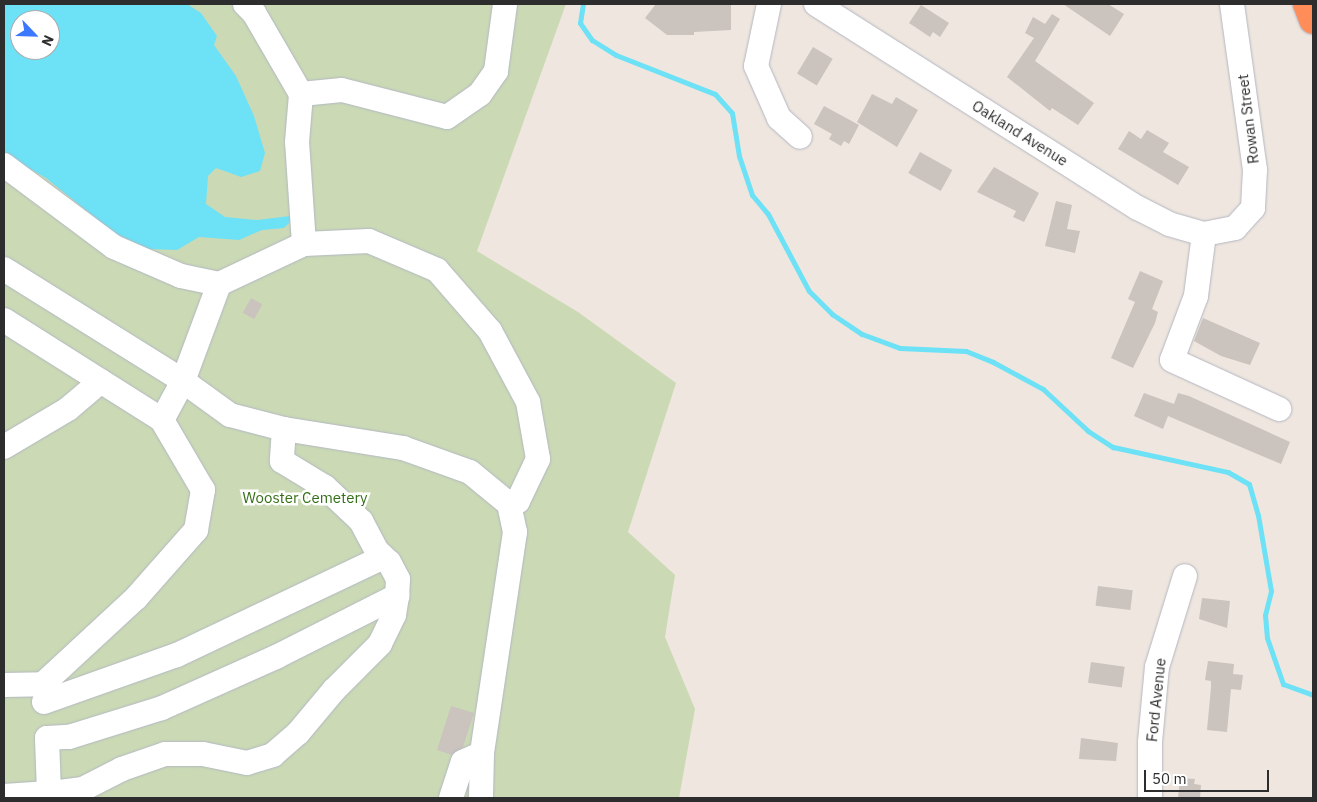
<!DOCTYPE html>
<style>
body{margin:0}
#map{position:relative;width:1317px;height:802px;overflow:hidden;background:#efe6df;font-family:"IBM Plex Sans",sans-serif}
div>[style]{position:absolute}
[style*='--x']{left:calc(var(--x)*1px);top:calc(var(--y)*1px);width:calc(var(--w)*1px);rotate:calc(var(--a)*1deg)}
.cemetery>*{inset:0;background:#cbdab5}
.water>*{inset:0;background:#6de1f5}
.stream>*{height:5px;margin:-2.5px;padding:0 2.5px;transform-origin:2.5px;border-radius:2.5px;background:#6de1f5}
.building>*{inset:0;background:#cac3be;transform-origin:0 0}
.roads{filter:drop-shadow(0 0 1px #b3b7c1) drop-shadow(0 0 1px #b3b7c1)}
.minor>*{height:24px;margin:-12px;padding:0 12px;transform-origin:12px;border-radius:12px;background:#fff}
.highway>*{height:28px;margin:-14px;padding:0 14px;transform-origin:14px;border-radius:14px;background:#ff8d59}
span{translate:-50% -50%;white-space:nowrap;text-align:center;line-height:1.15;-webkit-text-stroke:5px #fff;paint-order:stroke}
.street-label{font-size:15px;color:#2d2d2d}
.park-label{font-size:15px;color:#346f17}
.frame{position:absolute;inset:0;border:5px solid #2d2d2d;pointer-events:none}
.north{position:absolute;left:10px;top:10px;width:50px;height:50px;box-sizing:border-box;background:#fff;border:1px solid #ababab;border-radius:50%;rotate:114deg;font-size:14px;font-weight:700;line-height:20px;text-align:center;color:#2d2d2d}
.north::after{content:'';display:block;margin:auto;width:18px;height:22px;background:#3b77ff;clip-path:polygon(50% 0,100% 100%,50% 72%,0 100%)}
.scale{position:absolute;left:1144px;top:770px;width:125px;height:22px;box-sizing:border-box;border:2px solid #2d2d2d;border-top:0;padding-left:6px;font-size:15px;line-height:18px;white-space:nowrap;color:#2d2d2d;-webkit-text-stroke:4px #fff;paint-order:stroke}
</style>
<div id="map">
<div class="cemetery">
<i style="clip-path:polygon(evenodd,4px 4px,566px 4px,477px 251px,578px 312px,676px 383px,628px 532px,675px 575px,665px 637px,695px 709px,679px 798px,4px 798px,4px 4px,20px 20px,50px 20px,50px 50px,20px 50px,20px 20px)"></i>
</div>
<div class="water">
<i style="clip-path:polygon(evenodd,4px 4px,187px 4px,201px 13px,217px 36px,214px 45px,236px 76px,254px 116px,265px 153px,260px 171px,241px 177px,216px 168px,208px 176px,206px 204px,225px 217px,257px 220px,290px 216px,290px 222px,284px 228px,262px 230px,239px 240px,199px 237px,177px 250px,149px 249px,114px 233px,46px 178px,4px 154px,4px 4px,20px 20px,50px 20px,50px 50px,20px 50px,20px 20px)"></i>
</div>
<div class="stream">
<i style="--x:583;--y:4;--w:19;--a:99"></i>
<i style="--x:580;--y:23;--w:21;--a:55"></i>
<i style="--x:592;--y:40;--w:28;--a:32"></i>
<i style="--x:616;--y:55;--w:106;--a:21.5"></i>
<i style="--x:715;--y:94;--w:25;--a:48"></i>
<i style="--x:732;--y:113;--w:44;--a:80.8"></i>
<i style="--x:739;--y:156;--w:41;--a:71.6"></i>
<i style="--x:752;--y:195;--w:25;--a:50"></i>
<i style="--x:768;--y:214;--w:87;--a:62"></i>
<i style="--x:809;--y:291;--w:33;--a:45"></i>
<i style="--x:832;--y:314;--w:36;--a:34"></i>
<i style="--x:862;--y:334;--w:40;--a:20.2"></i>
<i style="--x:900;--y:348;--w:66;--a:2.6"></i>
<i style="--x:966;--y:351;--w:29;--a:22"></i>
<i style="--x:993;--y:362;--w:57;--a:28.4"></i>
<i style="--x:1043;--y:389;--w:62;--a:43"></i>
<i style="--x:1088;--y:431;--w:30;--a:33"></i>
<i style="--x:1113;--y:447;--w:118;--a:12.3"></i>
<i style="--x:1228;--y:472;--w:24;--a:30"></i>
<i style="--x:1249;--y:484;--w:32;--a:74"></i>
<i style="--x:1258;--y:515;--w:77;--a:80.3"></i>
<i style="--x:1271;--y:591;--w:25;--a:104"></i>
<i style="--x:1265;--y:615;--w:23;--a:85"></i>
<i style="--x:1267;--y:638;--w:49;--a:70.8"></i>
<i style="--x:1283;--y:684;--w:32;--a:20"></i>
</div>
<div class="building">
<i style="clip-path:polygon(656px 4px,731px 4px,731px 30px,694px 32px,694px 35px,667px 35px,645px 18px)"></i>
<i style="clip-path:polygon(1063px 4px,1108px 4px,1124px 14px,1110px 36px)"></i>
<i style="clip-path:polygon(921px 5px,949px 23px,940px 37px,933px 32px,930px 37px,909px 23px)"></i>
<i style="clip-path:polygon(1052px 14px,1060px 19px,1035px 61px,1094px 103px,1078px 125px,1052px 108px,1050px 111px,1007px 77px,1034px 38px,1025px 33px,1033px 17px,1045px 24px)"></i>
<i style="left:813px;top:47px;width:23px;height:31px;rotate:31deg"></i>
<i style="clip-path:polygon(872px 94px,892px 104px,896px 97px,918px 110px,897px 147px,857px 122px)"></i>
<i style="clip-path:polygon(824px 106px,859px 125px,849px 144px,844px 141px,841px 146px,829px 139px,832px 134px,814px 124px)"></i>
<i style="clip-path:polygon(1147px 130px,1169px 143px,1163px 152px,1189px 167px,1178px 185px,1118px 149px,1129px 131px,1141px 139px)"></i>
<i style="left:920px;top:152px;width:37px;height:24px;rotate:29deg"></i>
<i style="clip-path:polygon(994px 167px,1039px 193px,1024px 222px,1013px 217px,1016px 211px,977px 192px)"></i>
<i style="clip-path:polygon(1056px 201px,1072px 205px,1067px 229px,1080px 231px,1075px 253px,1045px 246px)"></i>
<i style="clip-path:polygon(1140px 271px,1163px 281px,1152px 309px,1158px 312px,1155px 323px,1133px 368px,1111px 358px,1135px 302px,1128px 299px)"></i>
<i style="left:251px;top:298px;width:13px;height:17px;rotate:29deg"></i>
<i style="clip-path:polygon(1203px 318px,1260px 343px,1250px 365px,1221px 356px,1194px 341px)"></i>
<i style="clip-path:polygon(1144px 393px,1174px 404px,1178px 393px,1189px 396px,1290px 442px,1281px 464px,1168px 416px,1163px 429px,1134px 416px)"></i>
<i style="left:1098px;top:586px;width:35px;height:20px;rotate:7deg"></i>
<i style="clip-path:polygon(1202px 598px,1230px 601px,1227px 628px,1199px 619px)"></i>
<i style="clip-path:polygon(1208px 661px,1234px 664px,1233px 674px,1243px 675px,1241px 690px,1231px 689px,1227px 732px,1207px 730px,1211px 687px,1211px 681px,1205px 680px)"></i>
<i style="left:1091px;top:662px;width:34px;height:21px;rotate:8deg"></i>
<i style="clip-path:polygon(451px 706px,474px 713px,463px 747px,452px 755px,437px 750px)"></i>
<i style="clip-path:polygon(1081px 738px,1118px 743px,1116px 761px,1079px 759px)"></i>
<i style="clip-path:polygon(1180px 778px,1195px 779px,1194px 784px,1201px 785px,1200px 798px,1178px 798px)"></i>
</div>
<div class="roads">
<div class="minor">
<i style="--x:245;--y:4;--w:13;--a:45"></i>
<i style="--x:254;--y:13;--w:94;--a:59.9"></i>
<i style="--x:769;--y:4;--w:63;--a:101.8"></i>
<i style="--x:756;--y:66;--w:57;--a:66.1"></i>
<i style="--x:779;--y:118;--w:28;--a:42"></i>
<i style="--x:816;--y:4;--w:381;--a:32.4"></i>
<i style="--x:1138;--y:208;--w:35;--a:27"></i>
<i style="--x:1169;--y:224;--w:36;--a:16"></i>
<i style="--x:1204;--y:234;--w:32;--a:-11"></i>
<i style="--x:1235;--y:228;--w:27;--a:-48"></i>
<i style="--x:1253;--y:208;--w:38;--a:-87"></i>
<i style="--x:1255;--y:170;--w:168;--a:-97.9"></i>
<i style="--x:4;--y:165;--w:137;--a:36.7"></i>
<i style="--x:114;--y:247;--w:73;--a:23.4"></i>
<i style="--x:181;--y:276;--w:39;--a:12"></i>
<i style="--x:219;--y:284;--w:94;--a:-25.2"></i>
<i style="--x:304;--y:244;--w:102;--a:-93.9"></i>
<i style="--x:297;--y:142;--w:48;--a:-85.2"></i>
<i style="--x:301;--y:94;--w:41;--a:-5.6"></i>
<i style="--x:342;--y:90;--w:108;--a:14.4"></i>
<i style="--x:447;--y:117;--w:40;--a:-34.9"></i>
<i style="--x:480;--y:94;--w:28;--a:-55"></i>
<i style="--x:496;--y:71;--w:68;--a:-82.3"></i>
<i style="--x:1204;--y:234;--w:63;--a:97.4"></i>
<i style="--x:1196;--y:296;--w:68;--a:110.6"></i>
<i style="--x:1172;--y:360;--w:118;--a:24.6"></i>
<i style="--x:304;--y:244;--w:65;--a:-2.6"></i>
<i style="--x:369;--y:241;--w:74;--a:23.1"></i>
<i style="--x:437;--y:270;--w:81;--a:49"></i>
<i style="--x:490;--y:331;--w:81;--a:61.8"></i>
<i style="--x:528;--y:402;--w:58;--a:80"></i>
<i style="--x:538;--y:459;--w:47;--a:115.5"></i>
<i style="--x:518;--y:501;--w:9;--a:162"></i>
<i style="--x:4;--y:269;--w:211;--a:32"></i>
<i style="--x:183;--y:381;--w:58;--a:35.9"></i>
<i style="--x:230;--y:415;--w:56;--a:14.5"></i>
<i style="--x:284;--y:429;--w:32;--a:94"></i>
<i style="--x:282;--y:461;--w:50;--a:31.2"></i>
<i style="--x:325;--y:487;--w:50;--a:43.4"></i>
<i style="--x:361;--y:521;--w:34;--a:62"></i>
<i style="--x:377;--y:551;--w:16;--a:43"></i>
<i style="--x:389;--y:562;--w:19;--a:62"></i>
<i style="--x:398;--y:579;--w:17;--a:93"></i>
<i style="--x:397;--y:596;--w:19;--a:99"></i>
<i style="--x:394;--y:615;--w:32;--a:116"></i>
<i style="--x:380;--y:644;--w:65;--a:135"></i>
<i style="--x:334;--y:690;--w:56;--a:129.9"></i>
<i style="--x:298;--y:733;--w:33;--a:139"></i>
<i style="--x:273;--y:755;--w:27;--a:163"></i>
<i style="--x:247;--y:763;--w:45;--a:-168.4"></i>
<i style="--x:203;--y:754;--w:38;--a:180"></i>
<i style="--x:165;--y:754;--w:46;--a:160.8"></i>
<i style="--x:122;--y:769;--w:44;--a:152.9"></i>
<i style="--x:83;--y:789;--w:34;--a:173"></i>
<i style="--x:49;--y:793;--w:55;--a:-92.1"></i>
<i style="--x:47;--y:738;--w:22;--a:-3"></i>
<i style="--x:69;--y:737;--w:97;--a:-17.3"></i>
<i style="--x:162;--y:708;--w:125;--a:-24.1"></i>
<i style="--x:276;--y:657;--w:136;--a:-26.8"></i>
<i style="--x:4;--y:320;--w:187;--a:32.3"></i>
<i style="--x:162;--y:420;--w:44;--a:-61.7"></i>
<i style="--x:183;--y:381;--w:103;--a:-69.6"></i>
<i style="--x:284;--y:429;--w:121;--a:9.1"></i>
<i style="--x:403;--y:448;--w:71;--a:19.7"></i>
<i style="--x:470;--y:472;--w:50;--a:39.4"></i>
<i style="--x:509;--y:504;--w:29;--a:78"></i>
<i style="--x:515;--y:532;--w:223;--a:98.5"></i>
<i style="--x:482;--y:753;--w:45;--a:91.3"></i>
<i style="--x:4;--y:447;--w:74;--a:-30.7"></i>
<i style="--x:68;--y:409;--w:43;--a:-40.3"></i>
<i style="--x:4;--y:685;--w:39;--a:-1"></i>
<i style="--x:43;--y:684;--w:127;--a:-42.8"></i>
<i style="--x:136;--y:598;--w:91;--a:-48.6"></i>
<i style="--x:196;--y:530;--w:41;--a:-80.1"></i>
<i style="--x:203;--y:490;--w:81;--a:-120.4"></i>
<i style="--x:44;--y:702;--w:141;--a:-19.5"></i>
<i style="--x:177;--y:655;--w:228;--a:-25.4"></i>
<i style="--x:4;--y:796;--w:45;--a:-3.8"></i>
<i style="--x:451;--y:798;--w:38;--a:-72"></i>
<i style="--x:463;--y:762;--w:21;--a:-25"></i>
<i style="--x:1150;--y:798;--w:56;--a:-90"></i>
<i style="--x:1150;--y:742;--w:75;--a:-84.7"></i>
<i style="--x:1157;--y:667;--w:95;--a:-72.9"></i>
</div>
<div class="highway">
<i style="--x:1307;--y:4;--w:17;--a:69"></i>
</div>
</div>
<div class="street-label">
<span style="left:1248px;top:119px;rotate:-97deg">Rowan Street</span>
<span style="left:1020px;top:133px;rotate:32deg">Oakland Avenue</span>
<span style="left:1156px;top:700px;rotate:-84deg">Ford Avenue</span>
</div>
<div class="park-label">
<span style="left:305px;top:498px">Wooster Cemetery</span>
</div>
<div class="frame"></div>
<div class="north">N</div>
<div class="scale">50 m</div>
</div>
